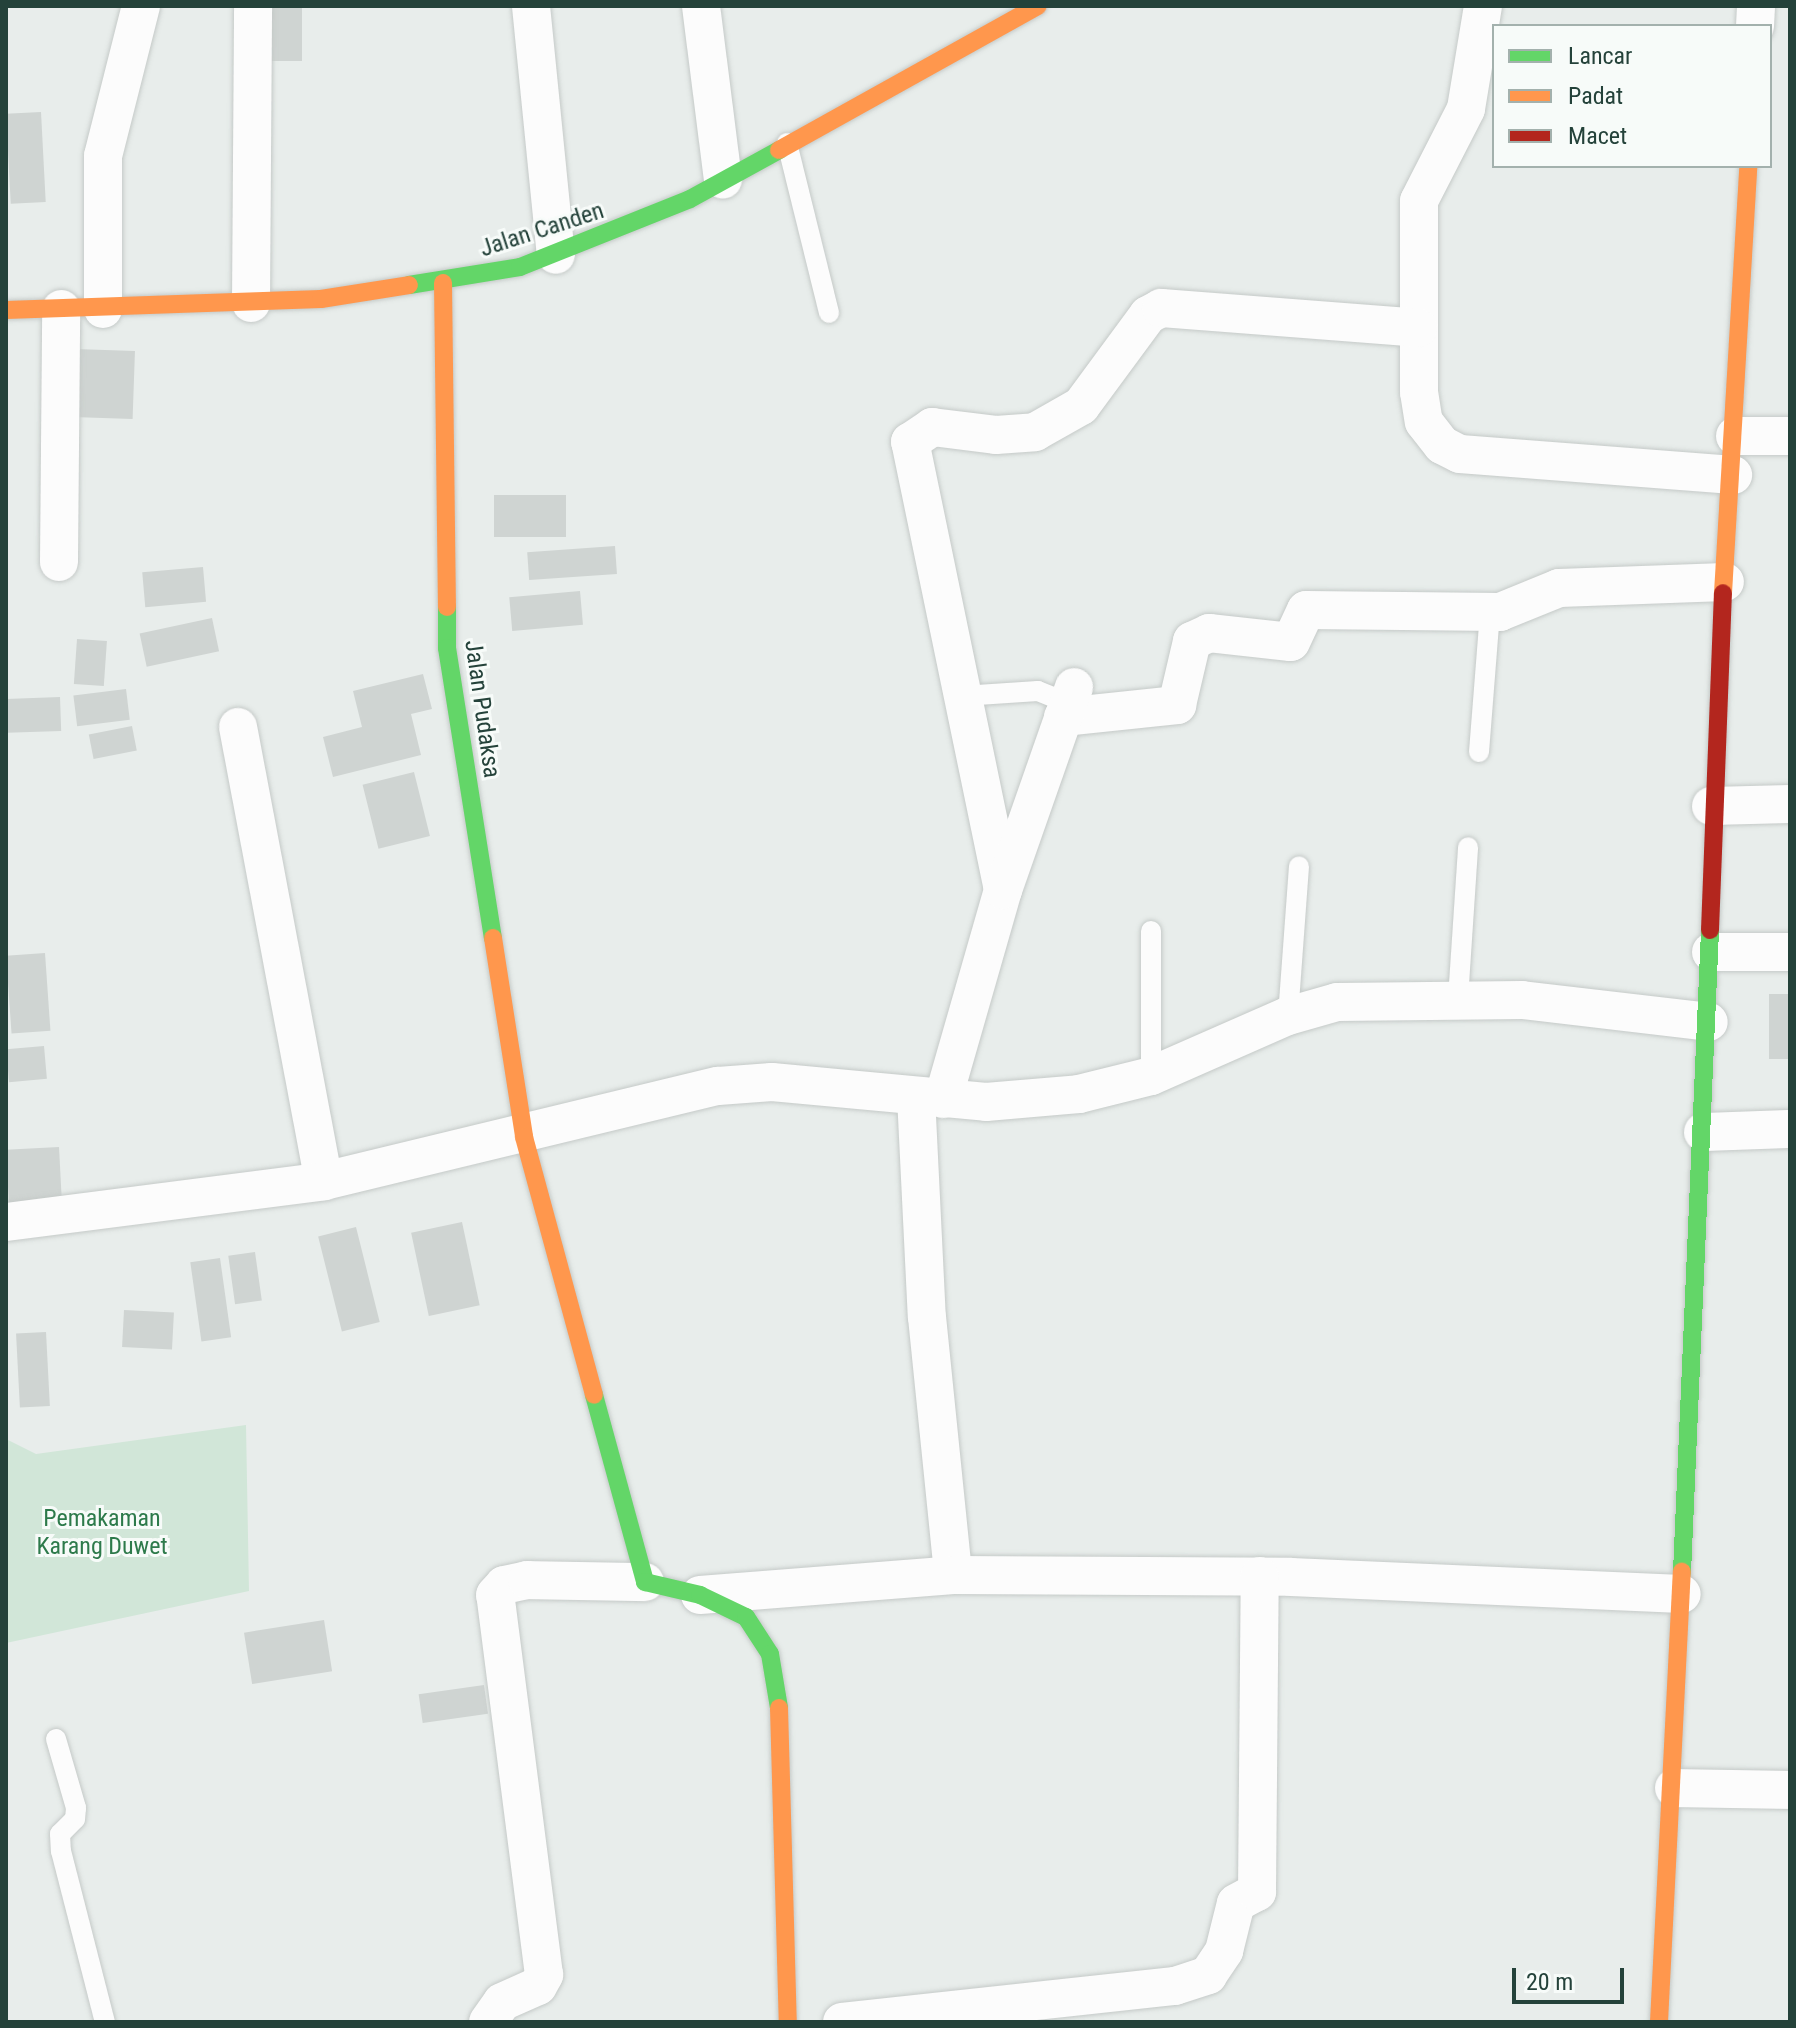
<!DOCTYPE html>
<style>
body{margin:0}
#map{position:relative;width:1796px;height:2028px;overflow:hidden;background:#e8edeb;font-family:"Roboto Condensed",sans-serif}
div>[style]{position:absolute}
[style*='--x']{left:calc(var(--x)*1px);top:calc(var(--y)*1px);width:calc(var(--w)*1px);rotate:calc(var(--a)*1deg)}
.green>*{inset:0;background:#d1e6d8}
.building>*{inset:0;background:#cfd4d2;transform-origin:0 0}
.roads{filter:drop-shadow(0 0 2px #c5cac8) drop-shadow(0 0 2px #c5cac8)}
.lane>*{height:20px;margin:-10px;padding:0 10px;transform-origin:10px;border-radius:10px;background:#fcfcfc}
.street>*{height:38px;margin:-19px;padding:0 19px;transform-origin:19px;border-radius:19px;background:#fcfcfc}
.fast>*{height:18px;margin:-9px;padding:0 9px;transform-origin:9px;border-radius:9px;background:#63d668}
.slow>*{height:18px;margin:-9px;padding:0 9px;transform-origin:9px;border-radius:9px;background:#ff974d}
.jam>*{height:18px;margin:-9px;padding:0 9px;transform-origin:9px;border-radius:9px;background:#b3261e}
span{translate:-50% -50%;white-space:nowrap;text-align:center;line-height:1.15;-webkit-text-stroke:6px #f7fbf9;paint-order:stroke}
.street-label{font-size:24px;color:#24423a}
.park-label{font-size:24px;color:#2d7a4b}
.frame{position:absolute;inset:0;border:8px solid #24423a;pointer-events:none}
.legend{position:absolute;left:1492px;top:24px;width:280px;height:144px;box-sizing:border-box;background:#f7fbf9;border:2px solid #a3b1ad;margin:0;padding:10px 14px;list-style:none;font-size:24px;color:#24423a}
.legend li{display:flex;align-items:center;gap:16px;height:40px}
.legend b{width:40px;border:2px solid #a3b1ad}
.scale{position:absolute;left:1512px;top:1968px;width:112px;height:36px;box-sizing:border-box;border:4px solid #24423a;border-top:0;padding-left:10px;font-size:24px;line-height:28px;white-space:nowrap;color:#24423a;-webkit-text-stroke:6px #f7fbf9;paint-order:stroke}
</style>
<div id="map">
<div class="green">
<i style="clip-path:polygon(246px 1425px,249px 1591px,6px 1643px,6px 1439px,36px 1454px)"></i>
</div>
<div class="building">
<i style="left:261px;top:6px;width:41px;height:55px"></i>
<i style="left:41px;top:112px;width:90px;height:35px;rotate:87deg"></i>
<i style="left:75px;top:349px;width:60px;height:68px;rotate:2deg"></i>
<i style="left:494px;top:495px;width:72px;height:42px"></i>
<i style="left:615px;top:546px;width:28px;height:88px;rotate:86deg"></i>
<i style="left:203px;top:567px;width:35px;height:61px;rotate:85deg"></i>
<i style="left:580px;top:591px;width:34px;height:71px;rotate:85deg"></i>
<i style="left:212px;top:618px;width:34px;height:74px;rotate:78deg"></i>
<i style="left:77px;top:639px;width:30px;height:45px;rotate:4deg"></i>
<i style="clip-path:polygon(423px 674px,432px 709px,411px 714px,421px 755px,333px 777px,323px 737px,362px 727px,353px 691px)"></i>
<i style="left:126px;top:689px;width:31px;height:53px;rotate:83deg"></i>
<i style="left:60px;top:697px;width:34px;height:54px;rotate:88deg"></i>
<i style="left:132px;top:726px;width:25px;height:44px;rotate:79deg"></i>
<i style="left:414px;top:772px;width:66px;height:53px;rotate:76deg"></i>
<i style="left:45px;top:953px;width:78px;height:39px;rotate:86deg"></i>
<i style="left:1790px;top:994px;width:65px;height:21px;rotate:90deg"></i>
<i style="left:44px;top:1046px;width:33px;height:38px;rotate:85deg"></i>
<i style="left:59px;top:1147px;width:66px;height:53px;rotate:87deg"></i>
<i style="left:462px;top:1222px;width:85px;height:52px;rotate:78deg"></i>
<i style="left:356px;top:1227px;width:98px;height:39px;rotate:76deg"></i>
<i style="left:255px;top:1252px;width:49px;height:27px;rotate:82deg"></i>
<i style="left:220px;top:1258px;width:80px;height:30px;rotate:82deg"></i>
<i style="left:124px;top:1310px;width:50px;height:37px;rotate:3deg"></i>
<i style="left:46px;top:1332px;width:74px;height:30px;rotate:87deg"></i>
<i style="left:324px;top:1620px;width:52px;height:81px;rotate:81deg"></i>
<i style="left:484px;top:1685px;width:29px;height:66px;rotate:82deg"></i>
</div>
<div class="roads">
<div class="lane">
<i style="--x:787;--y:143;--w:175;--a:76.1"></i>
<i style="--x:962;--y:696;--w:76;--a:-3.8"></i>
<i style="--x:1038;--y:691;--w:32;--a:22"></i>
<i style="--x:1479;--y:752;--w:140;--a:-85.5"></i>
<i style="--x:1151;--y:931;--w:145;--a:90"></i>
<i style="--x:1458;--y:999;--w:152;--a:-86.2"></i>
<i style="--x:1288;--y:1016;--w:150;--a:-85.8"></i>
<i style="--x:56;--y:1739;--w:72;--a:73.8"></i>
<i style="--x:76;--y:1808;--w:11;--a:95"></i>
<i style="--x:75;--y:1819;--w:21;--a:135"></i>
<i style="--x:60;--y:1834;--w:17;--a:87"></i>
<i style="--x:61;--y:1851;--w:177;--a:75.6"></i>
</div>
<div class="street">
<i style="--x:531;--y:6;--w:250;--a:84.3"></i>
<i style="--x:701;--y:6;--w:175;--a:82.8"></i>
<i style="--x:1483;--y:6;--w:104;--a:99.4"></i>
<i style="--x:1466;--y:109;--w:103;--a:117.1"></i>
<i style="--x:1419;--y:201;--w:191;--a:90"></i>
<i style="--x:1419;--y:392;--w:30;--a:81"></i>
<i style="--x:1424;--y:422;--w:29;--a:52"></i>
<i style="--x:1442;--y:445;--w:20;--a:27"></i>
<i style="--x:1460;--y:454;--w:274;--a:4.4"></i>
<i style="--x:1755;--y:26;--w:20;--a:-87"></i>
<i style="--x:251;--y:303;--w:297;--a:-89.6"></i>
<i style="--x:103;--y:309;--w:153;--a:-90"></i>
<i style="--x:103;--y:156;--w:155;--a:-75.8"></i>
<i style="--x:1735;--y:436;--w:55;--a:0"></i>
<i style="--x:59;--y:562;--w:253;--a:-89.5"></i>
<i style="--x:1063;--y:717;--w:115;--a:-6"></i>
<i style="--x:1177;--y:705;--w:66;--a:-76.8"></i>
<i style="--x:1192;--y:641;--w:19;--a:-25"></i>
<i style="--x:1209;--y:633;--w:82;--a:6.3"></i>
<i style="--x:1291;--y:642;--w:35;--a:-65"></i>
<i style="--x:1306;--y:610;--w:194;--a:0.6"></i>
<i style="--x:1500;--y:612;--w:64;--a:-22.1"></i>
<i style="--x:1559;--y:588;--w:166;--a:-2.1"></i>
<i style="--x:238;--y:727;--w:462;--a:79.3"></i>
<i style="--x:1711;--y:806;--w:79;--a:-1.5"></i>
<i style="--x:1003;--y:890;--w:458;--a:-101.7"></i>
<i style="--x:910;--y:442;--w:27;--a:-34"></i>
<i style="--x:932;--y:427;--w:64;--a:7.1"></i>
<i style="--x:996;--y:435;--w:39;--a:-4"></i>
<i style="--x:1035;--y:432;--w:53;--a:-29.5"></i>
<i style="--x:1081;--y:406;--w:113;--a:-53.6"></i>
<i style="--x:1148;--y:315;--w:15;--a:-28"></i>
<i style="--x:1161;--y:308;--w:258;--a:4.4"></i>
<i style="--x:1711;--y:952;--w:79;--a:0"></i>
<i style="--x:916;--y:1096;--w:221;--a:87.2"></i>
<i style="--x:927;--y:1317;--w:259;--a:84.2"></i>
<i style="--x:943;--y:1099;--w:217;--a:-74"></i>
<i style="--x:1003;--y:890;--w:215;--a:-70.7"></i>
<i style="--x:1703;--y:1132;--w:87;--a:-2"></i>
<i style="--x:6;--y:1222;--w:321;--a:-7.3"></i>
<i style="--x:324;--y:1181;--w:405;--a:-13.6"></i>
<i style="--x:718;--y:1086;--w:54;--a:-4.2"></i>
<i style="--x:772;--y:1082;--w:215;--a:5.3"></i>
<i style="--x:986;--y:1102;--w:93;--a:-4.9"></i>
<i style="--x:1079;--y:1094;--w:74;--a:-14"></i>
<i style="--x:1151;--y:1076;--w:150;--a:-23.7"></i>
<i style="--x:1288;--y:1016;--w:51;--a:-15.9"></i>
<i style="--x:1337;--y:1002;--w:185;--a:-0.6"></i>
<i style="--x:1522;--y:1000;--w:188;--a:6.7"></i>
<i style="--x:700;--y:1595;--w:254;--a:-4.5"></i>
<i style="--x:953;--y:1575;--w:338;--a:0.3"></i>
<i style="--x:1291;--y:1577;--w:391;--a:2.5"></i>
<i style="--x:1674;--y:1788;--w:116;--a:1"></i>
<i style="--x:488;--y:2022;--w:24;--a:-55"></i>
<i style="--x:502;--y:2002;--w:39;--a:-24"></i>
<i style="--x:538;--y:1986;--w:13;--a:-61"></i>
<i style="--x:544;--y:1975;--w:383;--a:-97.3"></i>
<i style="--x:495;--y:1595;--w:13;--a:-48"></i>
<i style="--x:504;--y:1585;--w:24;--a:-12"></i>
<i style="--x:527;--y:1580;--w:118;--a:1"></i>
<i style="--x:842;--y:2022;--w:335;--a:-6.2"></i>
<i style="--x:1175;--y:1986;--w:35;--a:-18"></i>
<i style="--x:1208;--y:1975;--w:29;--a:-56"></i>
<i style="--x:1224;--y:1951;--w:49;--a:-76"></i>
<i style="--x:1236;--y:1903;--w:24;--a:-28"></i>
<i style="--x:1257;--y:1892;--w:316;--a:-89.5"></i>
</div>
<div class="fast">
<i style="--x:409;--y:285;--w:112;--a:-9.2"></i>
<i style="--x:520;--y:267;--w:183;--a:-21.8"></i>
<i style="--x:690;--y:199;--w:102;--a:-28.8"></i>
<i style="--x:447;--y:607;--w:41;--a:90"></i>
<i style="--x:447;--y:648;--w:294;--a:81"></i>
<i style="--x:594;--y:1395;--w:194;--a:74.7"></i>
<i style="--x:645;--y:1582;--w:57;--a:13.3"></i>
<i style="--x:700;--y:1595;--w:51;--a:25.6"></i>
<i style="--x:746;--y:1617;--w:44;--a:57"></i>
<i style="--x:770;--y:1654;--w:55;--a:80.5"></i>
<i style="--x:1682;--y:1572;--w:643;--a:-87.5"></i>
</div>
<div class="slow">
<i style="--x:779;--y:150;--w:296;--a:-29.1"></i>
<i style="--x:443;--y:283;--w:324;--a:89.3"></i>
<i style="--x:6;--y:310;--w:315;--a:-2"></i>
<i style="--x:321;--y:299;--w:89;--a:-9"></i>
<i style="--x:1723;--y:593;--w:428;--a:-86.6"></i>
<i style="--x:493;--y:938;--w:201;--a:81.1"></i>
<i style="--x:524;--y:1137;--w:267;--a:74.8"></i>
<i style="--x:779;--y:1708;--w:314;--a:88.4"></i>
<i style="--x:1659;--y:2022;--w:451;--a:-87.1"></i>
</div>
<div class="jam">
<i style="--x:1710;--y:930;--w:337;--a:-87.8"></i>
</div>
</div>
<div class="street-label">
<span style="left:542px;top:230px;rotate:-18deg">Jalan Canden</span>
<span style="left:482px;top:709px;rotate:82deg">Jalan Pudaksa</span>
</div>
<div class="park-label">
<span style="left:102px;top:1533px">Pemakaman<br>Karang Duwet</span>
</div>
<div class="frame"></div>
<ul class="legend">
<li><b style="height:10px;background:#63d668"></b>Lancar</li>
<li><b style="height:10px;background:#ff974d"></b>Padat</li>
<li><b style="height:10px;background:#b3261e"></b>Macet</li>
</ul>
<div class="scale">20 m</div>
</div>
